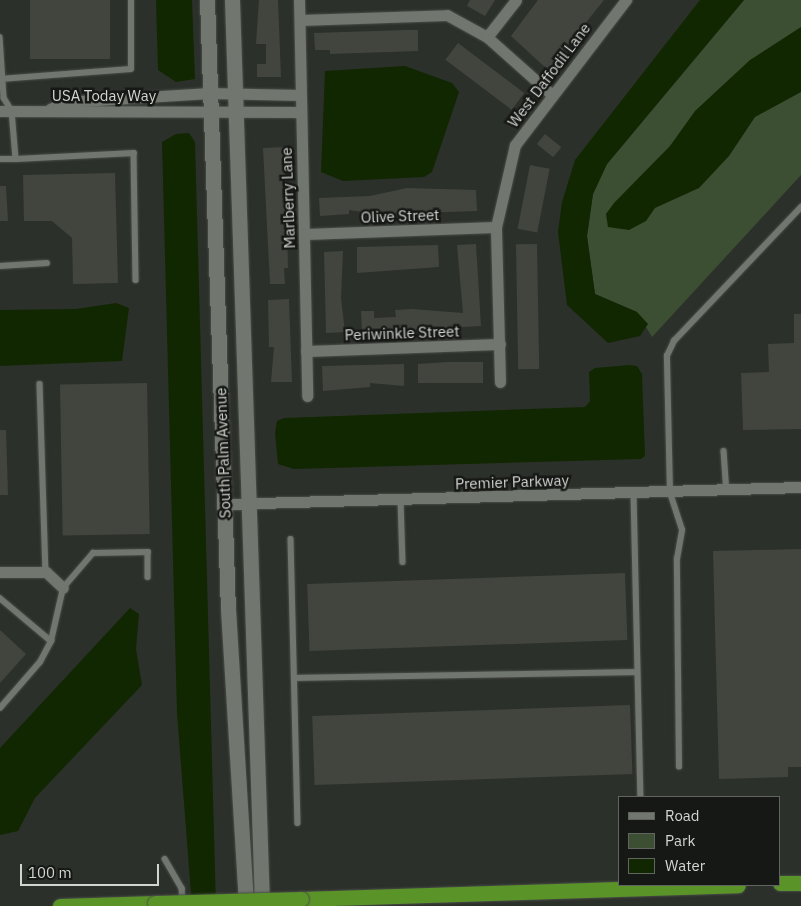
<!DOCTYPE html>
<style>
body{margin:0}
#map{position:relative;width:801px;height:906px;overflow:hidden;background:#2c302a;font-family:"IBM Plex Sans",sans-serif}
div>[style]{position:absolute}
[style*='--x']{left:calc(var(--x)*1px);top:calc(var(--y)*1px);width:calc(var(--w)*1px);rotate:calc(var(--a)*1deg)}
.green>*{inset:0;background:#3d4f32}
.water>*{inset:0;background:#112701}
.building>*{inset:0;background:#41453e;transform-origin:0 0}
.roads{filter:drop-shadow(0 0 1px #4a4d48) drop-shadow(0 0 1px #4a4d48)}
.service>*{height:5.5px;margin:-2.75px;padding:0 2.75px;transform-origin:2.75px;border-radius:2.75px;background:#71766f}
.minor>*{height:11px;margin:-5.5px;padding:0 5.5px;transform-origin:5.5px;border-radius:5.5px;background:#71766f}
.secondary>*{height:15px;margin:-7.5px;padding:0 7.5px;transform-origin:7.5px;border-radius:7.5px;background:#71766f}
.motorway>*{height:15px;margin:-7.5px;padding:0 7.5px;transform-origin:7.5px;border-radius:7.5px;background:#5a9428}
.bridges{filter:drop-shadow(0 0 1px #4a4d48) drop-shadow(0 0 1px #4a4d48)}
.motorway-bridge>*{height:15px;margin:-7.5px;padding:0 7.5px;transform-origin:7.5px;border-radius:7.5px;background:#5a9428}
span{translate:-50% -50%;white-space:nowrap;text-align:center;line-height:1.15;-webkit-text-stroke:5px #161815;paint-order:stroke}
.street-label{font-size:15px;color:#d3d5d1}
.legend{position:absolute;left:618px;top:796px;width:162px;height:90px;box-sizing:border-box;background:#161815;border:1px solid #626460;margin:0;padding:6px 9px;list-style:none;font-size:15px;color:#d3d5d1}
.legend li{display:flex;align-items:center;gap:10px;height:25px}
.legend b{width:25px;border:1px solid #626460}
.scale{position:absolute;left:20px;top:864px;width:139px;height:22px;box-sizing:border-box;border:2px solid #d3d5d1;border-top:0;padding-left:6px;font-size:15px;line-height:18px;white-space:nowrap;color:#d3d5d1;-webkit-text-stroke:4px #161815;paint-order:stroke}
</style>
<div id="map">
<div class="green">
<i style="clip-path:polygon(744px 0,801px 0,801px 175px,652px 337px,637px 312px,595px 294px,587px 236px,593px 194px,607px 164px)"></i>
</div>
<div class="water">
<i style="clip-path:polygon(156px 0,192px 0,195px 79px,176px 82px,158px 70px)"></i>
<i style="clip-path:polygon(700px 0,744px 0,607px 164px,593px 194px,587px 236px,595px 294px,637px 312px,648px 324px,640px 336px,608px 343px,567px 305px,558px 232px,562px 202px,575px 160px)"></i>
<i style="clip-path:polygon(801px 27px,801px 92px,755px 117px,729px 156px,699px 188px,655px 208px,646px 221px,629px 230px,608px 227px,606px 214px,614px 203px,670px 146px,695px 111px,750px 60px)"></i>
<i style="clip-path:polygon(405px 66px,452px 83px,459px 92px,432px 172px,424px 177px,343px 181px,321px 172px,325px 71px)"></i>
<i style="clip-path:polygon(189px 133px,195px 142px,216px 906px,192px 906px,177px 713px,162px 142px,176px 134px)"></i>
<i style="clip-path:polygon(116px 303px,129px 308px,122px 361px,0 366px,0 310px,76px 309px)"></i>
<i style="clip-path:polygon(629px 365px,637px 366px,642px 374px,645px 456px,641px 459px,294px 469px,278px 464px,275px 433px,277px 421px,284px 418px,585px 407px,590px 401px,589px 372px,595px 368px)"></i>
<i style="clip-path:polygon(130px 608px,139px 614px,136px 649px,142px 685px,35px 798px,18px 831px,0 835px,0 748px)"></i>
</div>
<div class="building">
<i style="left:30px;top:0;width:80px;height:59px"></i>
<i style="clip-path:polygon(259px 0,278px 0,281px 77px,257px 77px,257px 64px,266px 64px,266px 44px,256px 44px)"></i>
<i style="clip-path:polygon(470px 0,495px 0,485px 16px,467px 6px)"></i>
<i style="clip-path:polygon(538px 0,604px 0,548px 70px,511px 36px)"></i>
<i style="clip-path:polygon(405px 30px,418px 30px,418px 51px,330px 54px,330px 50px,315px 50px,314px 33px)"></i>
<i style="left:458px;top:43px;width:83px;height:21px;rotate:37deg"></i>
<i style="left:545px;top:134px;width:21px;height:13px;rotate:39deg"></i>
<i style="clip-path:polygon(285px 147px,288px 268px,284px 268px,285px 284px,270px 284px,263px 148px)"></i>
<i style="left:530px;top:165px;width:20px;height:65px;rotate:11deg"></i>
<i style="clip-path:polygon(115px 173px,118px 283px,73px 284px,72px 238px,52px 221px,24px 221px,23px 175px)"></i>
<i style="clip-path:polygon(0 186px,6px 186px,8px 221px,0 221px)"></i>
<i style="clip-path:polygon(407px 188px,476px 190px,477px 211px,378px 214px,349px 210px,349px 214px,320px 216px,319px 198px,370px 196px)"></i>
<i style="clip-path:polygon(476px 244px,481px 326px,362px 333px,361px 311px,374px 311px,374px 318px,396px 317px,395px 310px,412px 309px,463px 313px,457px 245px)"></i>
<i style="left:537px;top:244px;width:125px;height:21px;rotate:89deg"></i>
<i style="clip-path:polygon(438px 245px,439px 267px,357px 273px,357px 247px)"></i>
<i style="clip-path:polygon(343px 251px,341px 298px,345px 332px,326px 333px,324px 252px)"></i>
<i style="clip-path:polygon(289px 299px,292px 382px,271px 382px,274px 347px,269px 347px,268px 300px)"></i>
<i style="clip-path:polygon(794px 314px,801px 314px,801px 429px,743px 430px,741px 373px,769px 372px,768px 344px,794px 343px)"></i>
<i style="clip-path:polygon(448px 362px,483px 362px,483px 383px,418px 383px,418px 364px)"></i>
<i style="clip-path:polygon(404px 364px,404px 386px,370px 383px,370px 387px,323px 391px,322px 366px)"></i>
<i style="left:147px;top:383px;width:151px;height:87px;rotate:89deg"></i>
<i style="clip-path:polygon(0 430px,6px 430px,8px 495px,0 495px)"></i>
<i style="clip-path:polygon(801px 549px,801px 767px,788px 767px,788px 777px,719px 779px,713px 551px)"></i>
<i style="left:625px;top:573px;width:67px;height:318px;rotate:88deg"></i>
<i style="clip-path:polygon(0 630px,26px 654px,0 683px)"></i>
<i style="left:630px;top:705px;width:69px;height:318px;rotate:88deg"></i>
</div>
<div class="roads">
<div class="service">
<i style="--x:0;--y:37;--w:61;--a:86.2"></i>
<i style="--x:4;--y:98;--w:15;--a:58"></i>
<i style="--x:12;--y:111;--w:48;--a:85.2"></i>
<i style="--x:16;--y:159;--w:118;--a:-2.9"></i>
<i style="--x:134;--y:153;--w:127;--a:89.1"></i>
<i style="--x:0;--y:79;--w:131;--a:-4.4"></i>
<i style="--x:131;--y:69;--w:69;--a:-90"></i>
<i style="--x:0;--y:159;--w:16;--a:0"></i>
<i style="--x:0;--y:266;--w:47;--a:-3.7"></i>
<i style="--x:40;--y:384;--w:188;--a:88.2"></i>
<i style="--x:724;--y:451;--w:39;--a:86"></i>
<i style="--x:634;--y:494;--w:303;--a:88.7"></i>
<i style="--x:401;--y:500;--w:62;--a:88.2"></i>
<i style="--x:291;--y:539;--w:284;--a:88.6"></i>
<i style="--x:0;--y:598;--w:67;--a:40.1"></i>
<i style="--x:294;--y:678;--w:343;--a:-1"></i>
<i style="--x:0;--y:708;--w:61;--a:-49"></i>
<i style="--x:40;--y:662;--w:24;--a:-62"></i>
<i style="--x:51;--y:641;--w:54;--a:-77.2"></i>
<i style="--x:63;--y:588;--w:46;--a:-49.4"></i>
<i style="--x:93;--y:553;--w:55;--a:-1"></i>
<i style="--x:148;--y:552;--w:25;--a:90"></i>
<i style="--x:679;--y:767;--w:208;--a:-90.6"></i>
<i style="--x:677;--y:559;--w:29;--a:-80"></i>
<i style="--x:682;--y:530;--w:39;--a:-108"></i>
<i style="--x:670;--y:493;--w:137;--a:-91.3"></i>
<i style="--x:667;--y:356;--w:17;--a:-65"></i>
<i style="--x:674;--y:341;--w:185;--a:-46.5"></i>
<i style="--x:165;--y:859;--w:34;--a:60"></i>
<i style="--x:182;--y:888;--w:13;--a:86"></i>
</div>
<div class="minor">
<i style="--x:299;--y:0;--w:396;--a:88.8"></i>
<i style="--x:300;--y:20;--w:147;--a:-1.9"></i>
<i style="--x:447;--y:15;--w:46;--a:28.8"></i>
<i style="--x:487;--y:37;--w:86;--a:41.7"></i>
<i style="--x:487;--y:37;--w:47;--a:-51.9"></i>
<i style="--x:50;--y:109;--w:17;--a:-25"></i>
<i style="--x:65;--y:102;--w:145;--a:-3.6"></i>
<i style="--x:210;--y:93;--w:90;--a:1.3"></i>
<i style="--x:0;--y:111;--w:300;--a:0.2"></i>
<i style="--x:305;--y:234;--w:191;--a:-2.1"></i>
<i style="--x:306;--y:351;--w:194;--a:-2.1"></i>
<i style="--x:500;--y:382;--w:155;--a:-91.5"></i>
<i style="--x:496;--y:227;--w:84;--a:-77"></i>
<i style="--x:515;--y:145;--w:183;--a:-52.6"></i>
<i style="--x:225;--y:504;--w:576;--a:-1.69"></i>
<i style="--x:0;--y:572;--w:46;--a:0"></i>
<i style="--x:46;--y:572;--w:23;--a:43"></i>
</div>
<div class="secondary">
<i style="--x:207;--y:0;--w:609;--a:88.03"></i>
<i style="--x:228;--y:609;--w:298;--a:86.5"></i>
<i style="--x:232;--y:0;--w:906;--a:88.1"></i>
</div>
<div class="motorway">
<i style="--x:780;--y:883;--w:21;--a:0"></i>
<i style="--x:301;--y:899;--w:437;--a:-1.8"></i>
<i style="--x:60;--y:906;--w:95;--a:-1.8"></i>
</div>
</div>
<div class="bridges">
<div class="motorway-bridge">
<i style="--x:155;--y:903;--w:146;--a:-1.6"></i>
</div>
</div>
<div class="street-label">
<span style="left:549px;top:75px;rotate:-53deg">West Daffodil Lane</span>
<span style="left:104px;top:96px">USA Today Way</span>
<span style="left:288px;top:198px;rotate:-92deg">Marlberry Lane</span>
<span style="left:400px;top:216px;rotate:-2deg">Olive Street</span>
<span style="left:402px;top:333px;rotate:-2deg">Periwinkle Street</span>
<span style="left:223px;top:453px;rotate:-92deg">South Palm Avenue</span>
<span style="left:512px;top:482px;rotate:-2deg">Premier Parkway</span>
</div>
<ul class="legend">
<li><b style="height:6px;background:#71766f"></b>Road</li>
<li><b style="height:14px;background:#3d4f32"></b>Park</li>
<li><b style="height:14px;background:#112701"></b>Water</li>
</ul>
<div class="scale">100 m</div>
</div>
